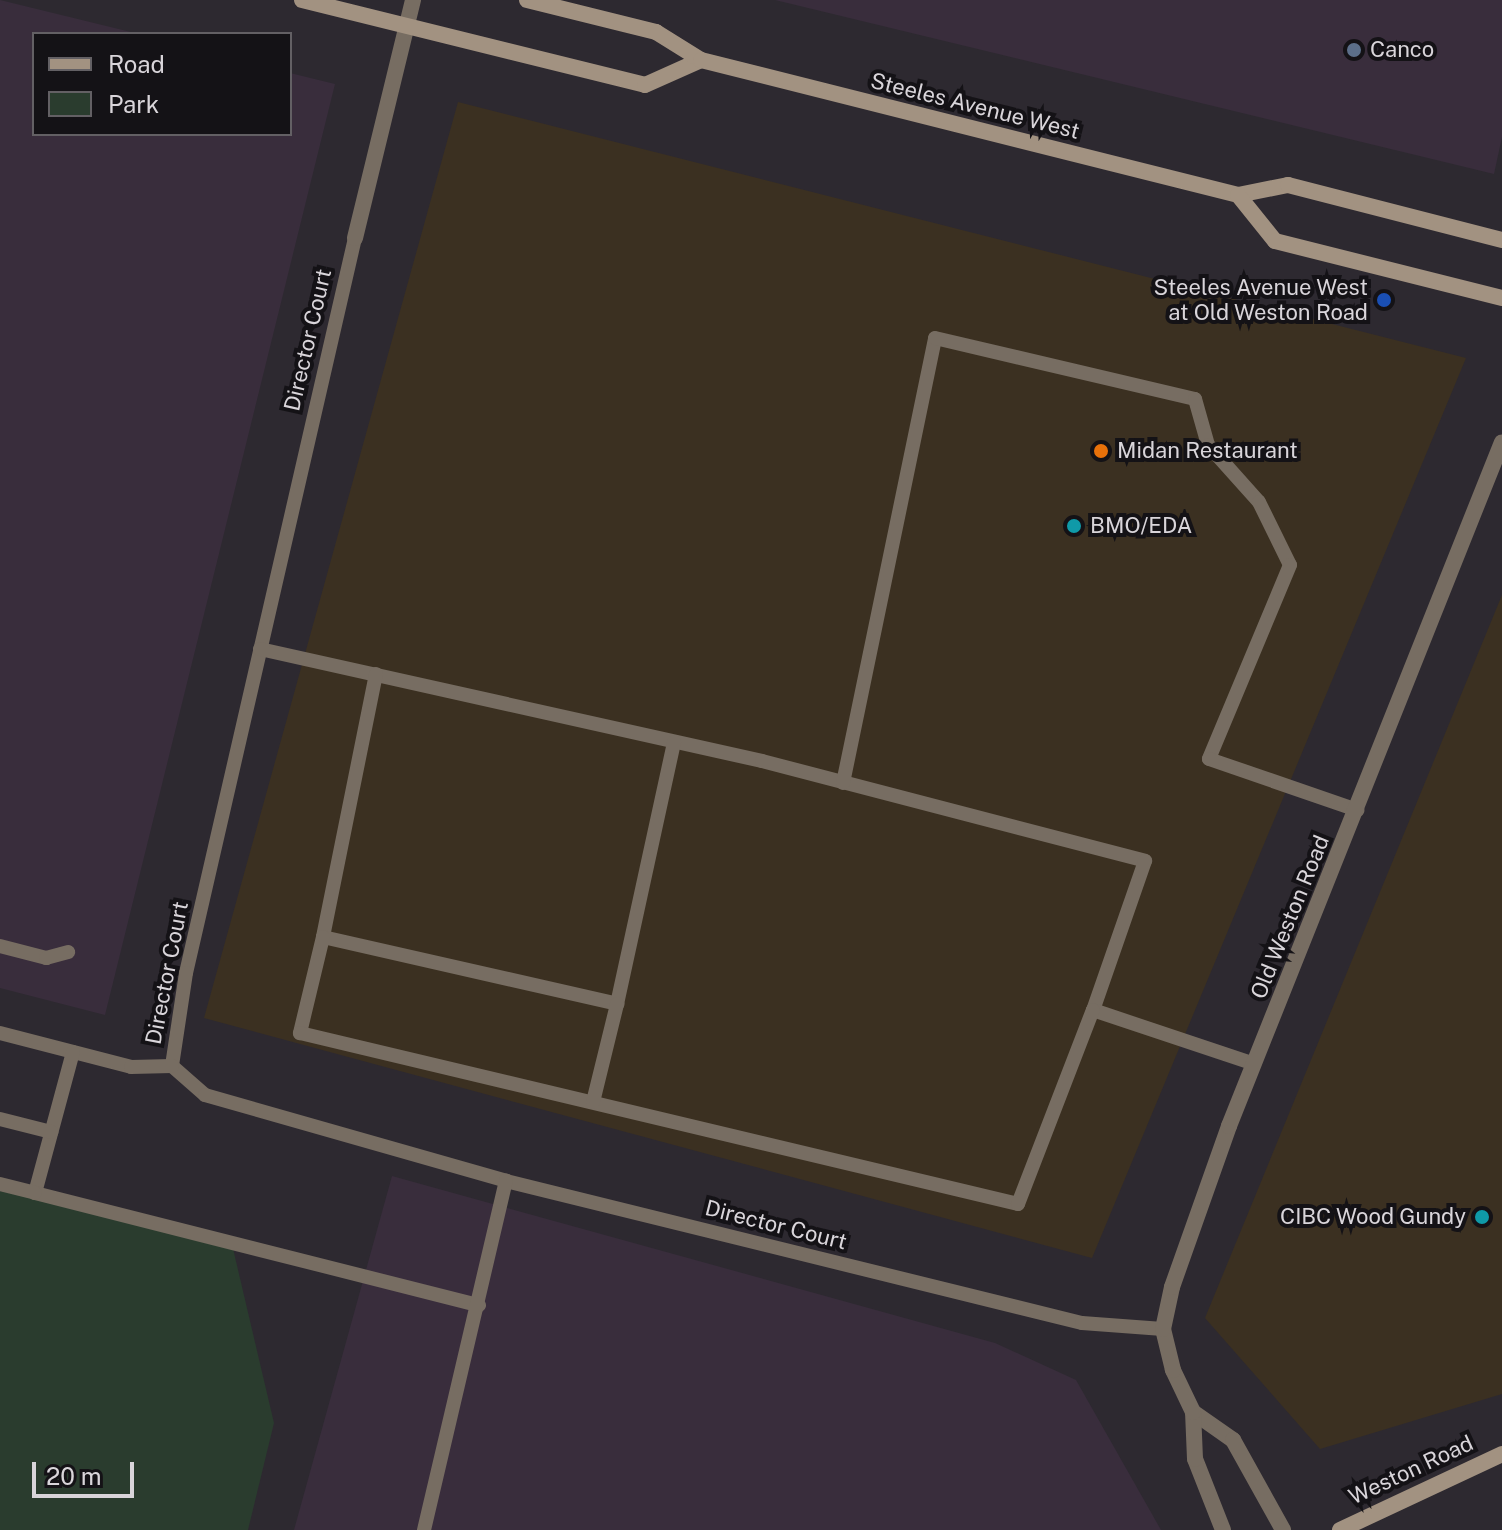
<!DOCTYPE html>
<style>
body{margin:0}
#map{position:relative;width:1502px;height:1530px;overflow:hidden;background:#2d2930;font-family:"Public Sans",sans-serif}
div>[style]{position:absolute}
[style*='--x']{left:calc(var(--x)*1px);top:calc(var(--y)*1px);width:calc(var(--w)*1px);rotate:calc(var(--a)*1deg)}
.commercial>*{inset:0;background:#3b3021}
.industrial>*{inset:0;background:#392d3c}
.green>*{inset:0;background:#2a3c2e}
.service>*{height:14px;margin:-7px;padding:0 7px;transform-origin:7px;border-radius:7px;background:#776d62}
.minor>*{height:16px;margin:-8px;padding:0 8px;transform-origin:8px;border-radius:8px;background:#776d62}
.secondary>*{height:16px;margin:-8px;padding:0 8px;transform-origin:8px;border-radius:8px;background:#a29281}
.dots>*{width:22px;height:22px;translate:-50% -50%;box-sizing:border-box;border:4px solid #141216;border-radius:50%}
span{translate:-50% -50%;white-space:nowrap;text-align:center;line-height:1.15;-webkit-text-stroke:8px #141216;paint-order:stroke}
.poi-label{font-size:22px;color:#d9d5da}
.left{translate:0 -50%;text-align:left}
.right{translate:-100% -50%;text-align:right}
.street-label{font-size:22px;color:#d9d5da}
.legend{position:absolute;left:32px;top:32px;width:260px;height:104px;box-sizing:border-box;background:#141216;border:2px solid #636064;margin:0;padding:10px 14px;list-style:none;font-size:24px;color:#d9d5da}
.legend li{display:flex;align-items:center;gap:16px;height:40px}
.legend b{width:40px;border:2px solid #636064}
.scale{position:absolute;left:32px;top:1462px;width:102px;height:36px;box-sizing:border-box;border:4px solid #d9d5da;border-top:0;padding-left:10px;font-size:24px;line-height:28px;white-space:nowrap;color:#d9d5da;-webkit-text-stroke:6px #141216;paint-order:stroke}
</style>
<div id="map">
<div class="commercial">
<i style="clip-path:polygon(458px 102px,1466px 358px,1092px 1258px,204px 1018px)"></i>
<i style="clip-path:polygon(1502px 595px,1502px 1394px,1320px 1449px,1205px 1318px)"></i>
</div>
<div class="industrial">
<i style="clip-path:polygon(0 0,139px 34px,34px 34px,34px 134px,290px 134px,290px 73px,335px 84px,105px 1015px,0 988px)"></i>
<i style="clip-path:polygon(775px 0,1502px 0,1502px 137px,1494px 174px)"></i>
<i style="clip-path:polygon(392px 1176px,995px 1343px,1076px 1380px,1161px 1530px,294px 1530px)"></i>
</div>
<div class="green">
<i style="clip-path:polygon(0 1191px,231px 1240px,274px 1423px,248px 1530px,0 1530px)"></i>
</div>
<div class="service">
<i style="--x:355;--y:238;--w:754;--a:102.95"></i>
<i style="--x:186;--y:973;--w:94;--a:98.6"></i>
<i style="--x:172;--y:1066;--w:44;--a:41.3"></i>
<i style="--x:205;--y:1095;--w:313;--a:15.9"></i>
<i style="--x:506;--y:1181;--w:593;--a:13.85"></i>
<i style="--x:1082;--y:1323;--w:81;--a:4.2"></i>
<i style="--x:260;--y:649;--w:514;--a:12.58"></i>
<i style="--x:762;--y:761;--w:396;--a:14.6"></i>
<i style="--x:1145;--y:861;--w:158;--a:109.2"></i>
<i style="--x:1093;--y:1010;--w:170;--a:18.5"></i>
<i style="--x:376;--y:674;--w:268;--a:101.4"></i>
<i style="--x:323;--y:937;--w:302;--a:12.8"></i>
<i style="--x:617;--y:1004;--w:268;--a:-77.7"></i>
<i style="--x:843;--y:783;--w:454;--a:-78.3"></i>
<i style="--x:935;--y:338;--w:267;--a:13.2"></i>
<i style="--x:1195;--y:399;--w:48;--a:74.2"></i>
<i style="--x:1208;--y:445;--w:76;--a:48.2"></i>
<i style="--x:1259;--y:502;--w:70;--a:63.8"></i>
<i style="--x:1290;--y:565;--w:210;--a:112.7"></i>
<i style="--x:1209;--y:759;--w:157;--a:19"></i>
<i style="--x:323;--y:937;--w:99;--a:103.5"></i>
<i style="--x:300;--y:1033;--w:738;--a:13.4"></i>
<i style="--x:1018;--y:1204;--w:208;--a:-68.9"></i>
<i style="--x:0;--y:946;--w:48;--a:14.6"></i>
<i style="--x:46;--y:958;--w:23;--a:-15"></i>
<i style="--x:0;--y:1033;--w:135;--a:14.5"></i>
<i style="--x:131;--y:1067;--w:41;--a:-1.4"></i>
<i style="--x:73;--y:1052;--w:146;--a:105.1"></i>
<i style="--x:35;--y:1193;--w:458;--a:14.2"></i>
<i style="--x:593;--y:1102;--w:101;--a:-76.2"></i>
<i style="--x:0;--y:1119;--w:53;--a:14.3"></i>
<i style="--x:0;--y:1184;--w:36;--a:14"></i>
<i style="--x:424;--y:1530;--w:359;--a:-76.8"></i>
</div>
<div class="minor">
<i style="--x:355;--y:238;--w:245;--a:-76.3"></i>
<i style="--x:1193;--y:1412;--w:49;--a:35"></i>
<i style="--x:1233;--y:1440;--w:103;--a:60.9"></i>
<i style="--x:1223;--y:1530;--w:76;--a:-111.5"></i>
<i style="--x:1195;--y:1459;--w:47;--a:-92.4"></i>
<i style="--x:1193;--y:1412;--w:47;--a:-115.5"></i>
<i style="--x:1173;--y:1370;--w:42;--a:-103.7"></i>
<i style="--x:1163;--y:1329;--w:43;--a:-77.9"></i>
<i style="--x:1172;--y:1287;--w:171;--a:-70.5"></i>
<i style="--x:1229;--y:1126;--w:736;--a:-68.24"></i>
</div>
<div class="secondary">
<i style="--x:302;--y:0;--w:353;--a:13.9"></i>
<i style="--x:645;--y:85;--w:61;--a:-24.1"></i>
<i style="--x:527;--y:0;--w:133;--a:13.9"></i>
<i style="--x:656;--y:32;--w:53;--a:31.9"></i>
<i style="--x:701;--y:60;--w:554;--a:14.11"></i>
<i style="--x:1238;--y:195;--w:51;--a:-11.3"></i>
<i style="--x:1288;--y:185;--w:221;--a:14.4"></i>
<i style="--x:1238;--y:195;--w:59;--a:51.2"></i>
<i style="--x:1275;--y:241;--w:234;--a:14.1"></i>
<i style="--x:1340;--y:1530;--w:179;--a:-25.1"></i>
</div>
<div class="dots">
<i style="left:1354px;top:50px;background:#5c6f8a"></i>
<i style="left:1384px;top:300px;background:#1a4fb4"></i>
<i style="left:1101px;top:451px;background:#e8710a"></i>
<i style="left:1074px;top:526px;background:#0f9aa8"></i>
<i style="left:1482px;top:1217px;background:#0f9aa8"></i>
</div>
<div class="poi-label">
<span class="left" style="left:1370px;top:50px">Canco</span>
<span class="right" style="left:1368px;top:300px">Steeles Avenue West<br>at Old Weston Road</span>
<span class="left" style="left:1117px;top:451px">Midan Restaurant</span>
<span class="left" style="left:1090px;top:526px">BMO/EDA</span>
<span class="right" style="left:1466px;top:1217px">CIBC Wood Gundy</span>
</div>
<div class="street-label">
<span style="left:975px;top:106px;rotate:14deg">Steeles Avenue West</span>
<span style="left:308px;top:340px;rotate:-77deg">Director Court</span>
<span style="left:1290px;top:917px;rotate:-68deg">Old Weston Road</span>
<span style="left:167px;top:973px;rotate:-79deg">Director Court</span>
<span style="left:776px;top:1225px;rotate:14deg">Director Court</span>
<span style="left:1411px;top:1470px;rotate:-25deg">Weston Road</span>
</div>
<ul class="legend">
<li><b style="height:10px;background:#a29281"></b>Road</li>
<li><b style="height:22px;background:#2a3c2e"></b>Park</li>
</ul>
<div class="scale">20 m</div>
</div>
